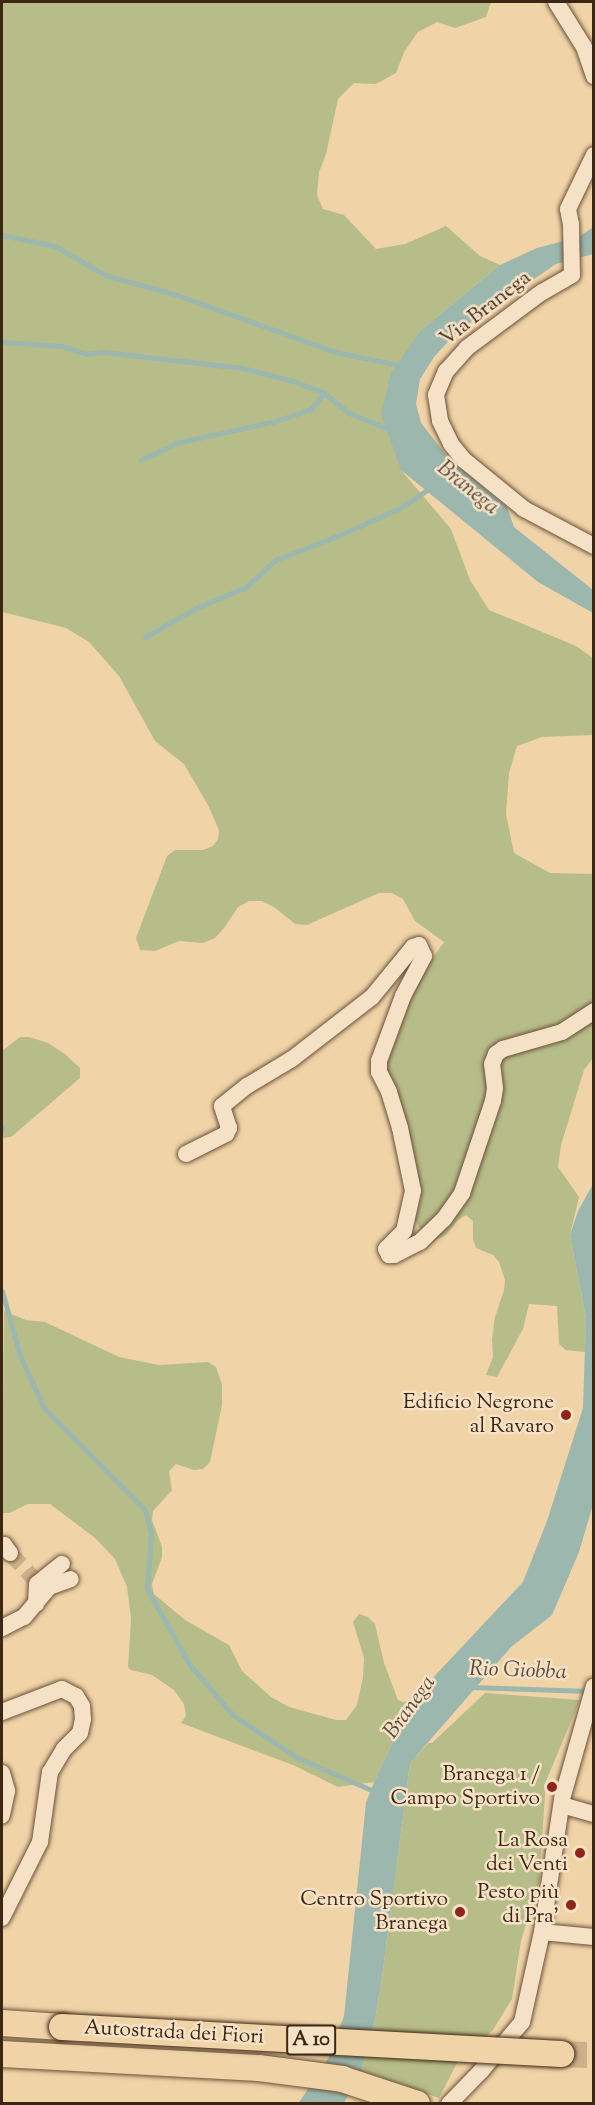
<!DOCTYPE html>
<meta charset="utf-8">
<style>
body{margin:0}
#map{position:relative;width:595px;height:2105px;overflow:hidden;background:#f0d3a7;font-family:"Sorts Mill Goudy",serif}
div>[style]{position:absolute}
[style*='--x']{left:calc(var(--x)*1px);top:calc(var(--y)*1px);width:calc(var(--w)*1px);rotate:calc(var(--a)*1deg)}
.green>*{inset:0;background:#b7bd89}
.water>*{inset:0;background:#9bb7ae}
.stream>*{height:5px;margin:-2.5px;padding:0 2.5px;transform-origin:2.5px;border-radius:2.5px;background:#9bb7ae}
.minor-tunnel>*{height:16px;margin-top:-8px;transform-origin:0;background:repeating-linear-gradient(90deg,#ccb08a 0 16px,transparent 0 24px)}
.highway-tunnel>*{height:26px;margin-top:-13px;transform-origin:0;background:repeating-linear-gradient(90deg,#ccb08a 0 26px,transparent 0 39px)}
.roads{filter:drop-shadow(0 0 2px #6a5139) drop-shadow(0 0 2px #6a5139)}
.minor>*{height:16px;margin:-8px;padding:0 8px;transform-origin:8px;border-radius:8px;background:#f5e2c6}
.highway>*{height:26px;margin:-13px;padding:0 13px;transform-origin:13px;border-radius:13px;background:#f0d3a7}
.bridges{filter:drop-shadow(0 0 2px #3e2614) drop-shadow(0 0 2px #3e2614)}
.highway-bridge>*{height:26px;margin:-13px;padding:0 13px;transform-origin:13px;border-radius:13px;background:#f0d3a7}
.dots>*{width:16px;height:16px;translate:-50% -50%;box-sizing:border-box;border:3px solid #f5e2c6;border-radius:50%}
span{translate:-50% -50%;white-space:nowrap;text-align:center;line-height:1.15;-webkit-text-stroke:5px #f5e2c6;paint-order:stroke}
.shield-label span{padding:2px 4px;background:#f5e2c6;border:2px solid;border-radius:4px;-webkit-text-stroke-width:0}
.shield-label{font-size:20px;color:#3e2614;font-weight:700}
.street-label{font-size:21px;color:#3e2614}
.poi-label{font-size:21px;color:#3e2614}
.right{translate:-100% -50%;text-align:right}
.water-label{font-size:22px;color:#554a3a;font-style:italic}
.frame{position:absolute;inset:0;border:3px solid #3e2614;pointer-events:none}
</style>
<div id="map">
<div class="green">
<i style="clip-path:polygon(2px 2px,491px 2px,486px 17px,455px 28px,437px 22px,418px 32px,404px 52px,396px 73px,376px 84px,354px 83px,338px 99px,326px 154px,319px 172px,317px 195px,323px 209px,344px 215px,376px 249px,405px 244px,446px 226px,480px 256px,500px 265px,421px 330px,401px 470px,451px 529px,470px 580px,489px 610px,576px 646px,593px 658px,593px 735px,542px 737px,517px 746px,509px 773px,506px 814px,514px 853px,550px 873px,593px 874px,593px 1058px,584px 1070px,561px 1145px,558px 1167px,579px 1197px,570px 1235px,586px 1318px,585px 1352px,566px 1350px,559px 1344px,557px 1306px,529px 1304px,523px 1329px,497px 1377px,486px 1375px,493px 1357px,492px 1339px,495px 1317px,504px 1290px,505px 1280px,499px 1262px,493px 1255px,476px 1248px,473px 1239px,473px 1221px,466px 1215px,458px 1220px,446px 1235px,429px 1243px,415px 1220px,418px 1188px,409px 1129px,384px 1068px,417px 980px,444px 942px,415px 921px,403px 899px,392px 893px,379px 893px,307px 925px,295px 924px,274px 907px,262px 901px,249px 901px,238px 907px,224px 928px,215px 938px,203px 943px,179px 941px,155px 951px,140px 950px,136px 938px,167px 856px,175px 850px,203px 850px,213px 846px,218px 839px,219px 830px,208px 805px,184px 764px,155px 741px,119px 676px,89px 642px,66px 628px,2px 612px)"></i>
<i style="clip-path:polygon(20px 1037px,29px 1037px,48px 1043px,65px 1054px,80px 1068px,80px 1078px,11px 1137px,2px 1138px,2px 1051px)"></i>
<i style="clip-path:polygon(4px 1311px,26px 1320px,45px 1322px,119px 1357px,159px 1365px,208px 1362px,216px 1367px,222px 1385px,222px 1405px,210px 1462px,203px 1469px,194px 1470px,176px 1464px,169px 1471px,172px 1490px,153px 1511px,152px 1520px,162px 1547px,162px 1557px,152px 1584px,154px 1594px,185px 1620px,229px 1645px,242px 1671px,271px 1697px,289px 1707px,336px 1720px,346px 1720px,357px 1705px,363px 1677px,364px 1658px,353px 1622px,359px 1614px,368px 1617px,375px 1624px,384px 1663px,398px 1700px,403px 1702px,413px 1699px,374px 1782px,338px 1787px,293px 1765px,181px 1723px,186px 1716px,184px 1704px,174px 1690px,152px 1675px,131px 1670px,128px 1667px,131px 1618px,127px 1587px,115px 1559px,95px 1538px,50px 1504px,28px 1504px,9px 1513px,2px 1513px)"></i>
<i style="clip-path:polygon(485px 1693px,580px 1700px,546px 1781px,539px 1883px,521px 1941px,512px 1999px,493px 2030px,457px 2063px,439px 2098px,361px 2071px,375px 2020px,382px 1978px,410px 1763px,428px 1743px,432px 1743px)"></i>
</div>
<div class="water">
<i style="clip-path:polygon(593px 227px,593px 254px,556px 264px,458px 331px,434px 357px,420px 379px,416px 404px,421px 423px,450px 460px,507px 507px,514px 527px,593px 590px,593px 613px,538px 582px,401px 470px,381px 414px,391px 373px,421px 330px,500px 265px,537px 248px,579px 237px)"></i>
<i style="clip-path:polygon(593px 1184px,594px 1501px,579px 1552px,552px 1615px,511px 1647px,410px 1763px,382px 1978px,375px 2020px,361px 2071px,344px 2103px,298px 2104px,329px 2057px,344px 2016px,366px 1803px,374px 1782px,413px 1699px,523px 1582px,547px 1521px,583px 1408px,586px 1318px,570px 1235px,578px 1211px)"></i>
</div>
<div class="stream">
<i style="--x:2;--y:235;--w:54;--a:11.7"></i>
<i style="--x:55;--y:246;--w:58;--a:30.1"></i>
<i style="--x:105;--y:275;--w:75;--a:15.5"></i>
<i style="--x:177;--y:295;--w:168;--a:19.8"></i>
<i style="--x:335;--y:352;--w:69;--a:11.6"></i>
<i style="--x:2;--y:342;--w:60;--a:3.8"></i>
<i style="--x:62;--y:346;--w:26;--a:18"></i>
<i style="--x:87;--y:354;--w:16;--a:-7"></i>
<i style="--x:103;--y:352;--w:141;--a:6.5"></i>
<i style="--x:243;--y:368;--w:52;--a:14.6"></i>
<i style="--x:293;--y:381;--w:33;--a:21"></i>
<i style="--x:324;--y:393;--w:32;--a:39"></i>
<i style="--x:349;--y:413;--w:45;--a:22"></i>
<i style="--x:141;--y:460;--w:39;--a:-26"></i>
<i style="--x:176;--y:443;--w:102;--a:-12.4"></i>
<i style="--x:276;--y:421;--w:37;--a:-19"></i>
<i style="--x:311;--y:409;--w:21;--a:-51"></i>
<i style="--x:145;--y:637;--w:59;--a:-29.6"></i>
<i style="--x:196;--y:608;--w:54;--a:-22.8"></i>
<i style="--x:246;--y:587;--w:40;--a:-43"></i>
<i style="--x:275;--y:560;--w:64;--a:-21"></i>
<i style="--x:335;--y:537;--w:71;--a:-24"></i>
<i style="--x:400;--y:508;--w:37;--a:-34"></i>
<i style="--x:2;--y:1127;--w:3;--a:90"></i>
<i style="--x:2;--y:1291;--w:67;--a:74.5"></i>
<i style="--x:20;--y:1356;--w:57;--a:65.2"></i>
<i style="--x:44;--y:1408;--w:144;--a:45.3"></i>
<i style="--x:145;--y:1510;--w:24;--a:75"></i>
<i style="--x:151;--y:1533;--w:56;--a:94.1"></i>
<i style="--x:147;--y:1589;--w:87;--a:60.5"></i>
<i style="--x:190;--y:1665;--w:66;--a:49.3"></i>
<i style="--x:233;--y:1715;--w:78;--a:33.5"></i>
<i style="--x:298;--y:1758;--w:85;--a:23.6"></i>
<i style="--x:471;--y:1687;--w:118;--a:1.9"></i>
</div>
<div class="minor-tunnel">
<i style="--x:10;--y:1553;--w:35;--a:47"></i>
</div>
<div class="highway-tunnel">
<i style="--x:561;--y:2054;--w:33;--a:2"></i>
</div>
<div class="roads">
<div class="minor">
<i style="--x:556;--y:2;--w:53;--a:58.1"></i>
<i style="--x:584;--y:47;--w:31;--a:71"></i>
<i style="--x:594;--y:155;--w:60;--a:115.7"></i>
<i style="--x:568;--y:209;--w:15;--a:79"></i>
<i style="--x:571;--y:224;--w:51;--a:88.9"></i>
<i style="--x:572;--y:275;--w:34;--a:150"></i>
<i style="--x:542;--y:292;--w:94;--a:143.3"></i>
<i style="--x:467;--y:348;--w:31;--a:132"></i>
<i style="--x:446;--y:371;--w:26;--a:113"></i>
<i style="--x:436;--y:395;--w:26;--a:81"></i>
<i style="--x:440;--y:421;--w:25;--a:64"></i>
<i style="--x:451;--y:444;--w:21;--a:51"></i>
<i style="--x:464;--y:460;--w:77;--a:39.2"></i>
<i style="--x:524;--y:509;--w:79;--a:27.9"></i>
<i style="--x:186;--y:1154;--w:45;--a:-26.6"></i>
<i style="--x:226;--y:1134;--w:7;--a:-63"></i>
<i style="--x:229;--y:1128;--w:23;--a:-108"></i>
<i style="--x:222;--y:1106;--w:32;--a:-39"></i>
<i style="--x:247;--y:1086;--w:52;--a:-31"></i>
<i style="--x:292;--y:1059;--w:101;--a:-37.8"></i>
<i style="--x:372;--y:997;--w:65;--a:-50.6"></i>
<i style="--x:413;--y:947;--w:6;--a:-18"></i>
<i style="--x:419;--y:945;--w:12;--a:66"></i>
<i style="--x:424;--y:956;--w:45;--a:117.7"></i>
<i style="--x:403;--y:996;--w:69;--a:110.3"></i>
<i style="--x:379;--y:1061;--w:11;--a:90"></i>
<i style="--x:379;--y:1072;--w:22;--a:63"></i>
<i style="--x:389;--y:1092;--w:38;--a:73"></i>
<i style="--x:400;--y:1128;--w:64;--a:78.3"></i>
<i style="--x:413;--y:1191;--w:41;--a:102.7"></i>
<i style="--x:404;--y:1231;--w:25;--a:135"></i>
<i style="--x:386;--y:1249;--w:7;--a:63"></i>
<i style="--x:389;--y:1255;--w:5;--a:0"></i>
<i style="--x:394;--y:1255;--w:29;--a:-27"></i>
<i style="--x:420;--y:1242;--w:33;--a:-44"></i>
<i style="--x:444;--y:1219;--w:32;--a:-55"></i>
<i style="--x:462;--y:1193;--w:97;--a:-71.4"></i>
<i style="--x:493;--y:1101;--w:13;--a:-81"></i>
<i style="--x:495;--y:1088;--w:24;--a:-97"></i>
<i style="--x:492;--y:1064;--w:11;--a:-68"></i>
<i style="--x:496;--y:1054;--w:9;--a:-36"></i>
<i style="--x:503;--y:1049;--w:61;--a:-16.1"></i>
<i style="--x:562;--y:1032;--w:38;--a:-33"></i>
<i style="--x:2;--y:1547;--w:3;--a:-45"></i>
<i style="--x:4;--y:1545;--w:10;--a:53"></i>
<i style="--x:36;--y:1604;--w:20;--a:-87"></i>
<i style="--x:37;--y:1584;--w:32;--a:-39"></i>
<i style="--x:2;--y:1628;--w:25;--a:-27"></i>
<i style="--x:24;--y:1617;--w:39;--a:-50"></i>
<i style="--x:49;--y:1587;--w:23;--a:-20"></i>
<i style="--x:2;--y:1712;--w:64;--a:-21"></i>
<i style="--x:62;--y:1689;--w:16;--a:27"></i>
<i style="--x:76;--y:1696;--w:12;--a:59"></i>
<i style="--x:82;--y:1706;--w:13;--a:86"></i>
<i style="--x:83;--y:1719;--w:14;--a:102"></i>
<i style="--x:80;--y:1733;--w:23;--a:135"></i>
<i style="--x:64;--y:1749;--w:27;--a:121"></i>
<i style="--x:50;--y:1772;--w:71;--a:98.1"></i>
<i style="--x:40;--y:1842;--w:85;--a:116.6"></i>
<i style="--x:2;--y:1773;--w:19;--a:74"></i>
<i style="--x:7;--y:1791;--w:25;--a:102"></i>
<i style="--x:562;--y:1805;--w:33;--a:16"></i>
<i style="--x:542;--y:1932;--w:52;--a:5.5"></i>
<i style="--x:449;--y:2104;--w:46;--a:-45.9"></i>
<i style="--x:481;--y:2071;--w:64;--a:-50.1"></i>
<i style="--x:522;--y:2022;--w:92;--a:-77.5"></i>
<i style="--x:542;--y:1932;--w:134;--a:-81.4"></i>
<i style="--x:562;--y:1799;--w:117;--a:-74.2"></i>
</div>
<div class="highway">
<i style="--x:2;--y:2023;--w:60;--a:3.8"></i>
<i style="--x:2;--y:2054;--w:257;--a:3.1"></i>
<i style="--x:259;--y:2068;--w:84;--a:7.5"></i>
<i style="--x:342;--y:2079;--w:79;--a:18.4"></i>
</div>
</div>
<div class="bridges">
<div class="highway-bridge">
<i style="--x:62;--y:2027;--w:500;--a:3.1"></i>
</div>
</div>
<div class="dots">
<i style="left:566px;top:1415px;background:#8f2418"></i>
<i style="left:552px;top:1787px;background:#8f2418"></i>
<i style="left:580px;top:1853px;background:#8f2418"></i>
<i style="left:571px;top:1905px;background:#8f2418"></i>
<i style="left:460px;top:1912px;background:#8f2418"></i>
</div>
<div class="shield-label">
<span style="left:311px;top:2040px">A 10</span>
</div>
<div class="street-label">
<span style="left:486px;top:309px;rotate:-38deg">Via Branega</span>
<span style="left:174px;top:2033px;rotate:3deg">Autostrada dei Fiori</span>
</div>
<div class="poi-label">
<span class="right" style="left:554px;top:1415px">Edificio Negrone<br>al Ravaro</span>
<span class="right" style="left:540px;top:1787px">Branega 1 /<br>Campo Sportivo</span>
<span class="right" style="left:568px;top:1853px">La Rosa<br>dei Venti</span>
<span class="right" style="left:559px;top:1905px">Pesto più<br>di Pra'</span>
<span class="right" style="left:448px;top:1912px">Centro Sportivo<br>Branega</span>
</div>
<div class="water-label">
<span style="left:467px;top:489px;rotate:39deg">Branega</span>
<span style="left:518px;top:1672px;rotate:2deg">Rio Giobba</span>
<span style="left:411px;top:1708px;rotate:-54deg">Branega</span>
</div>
<div class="frame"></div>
</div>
